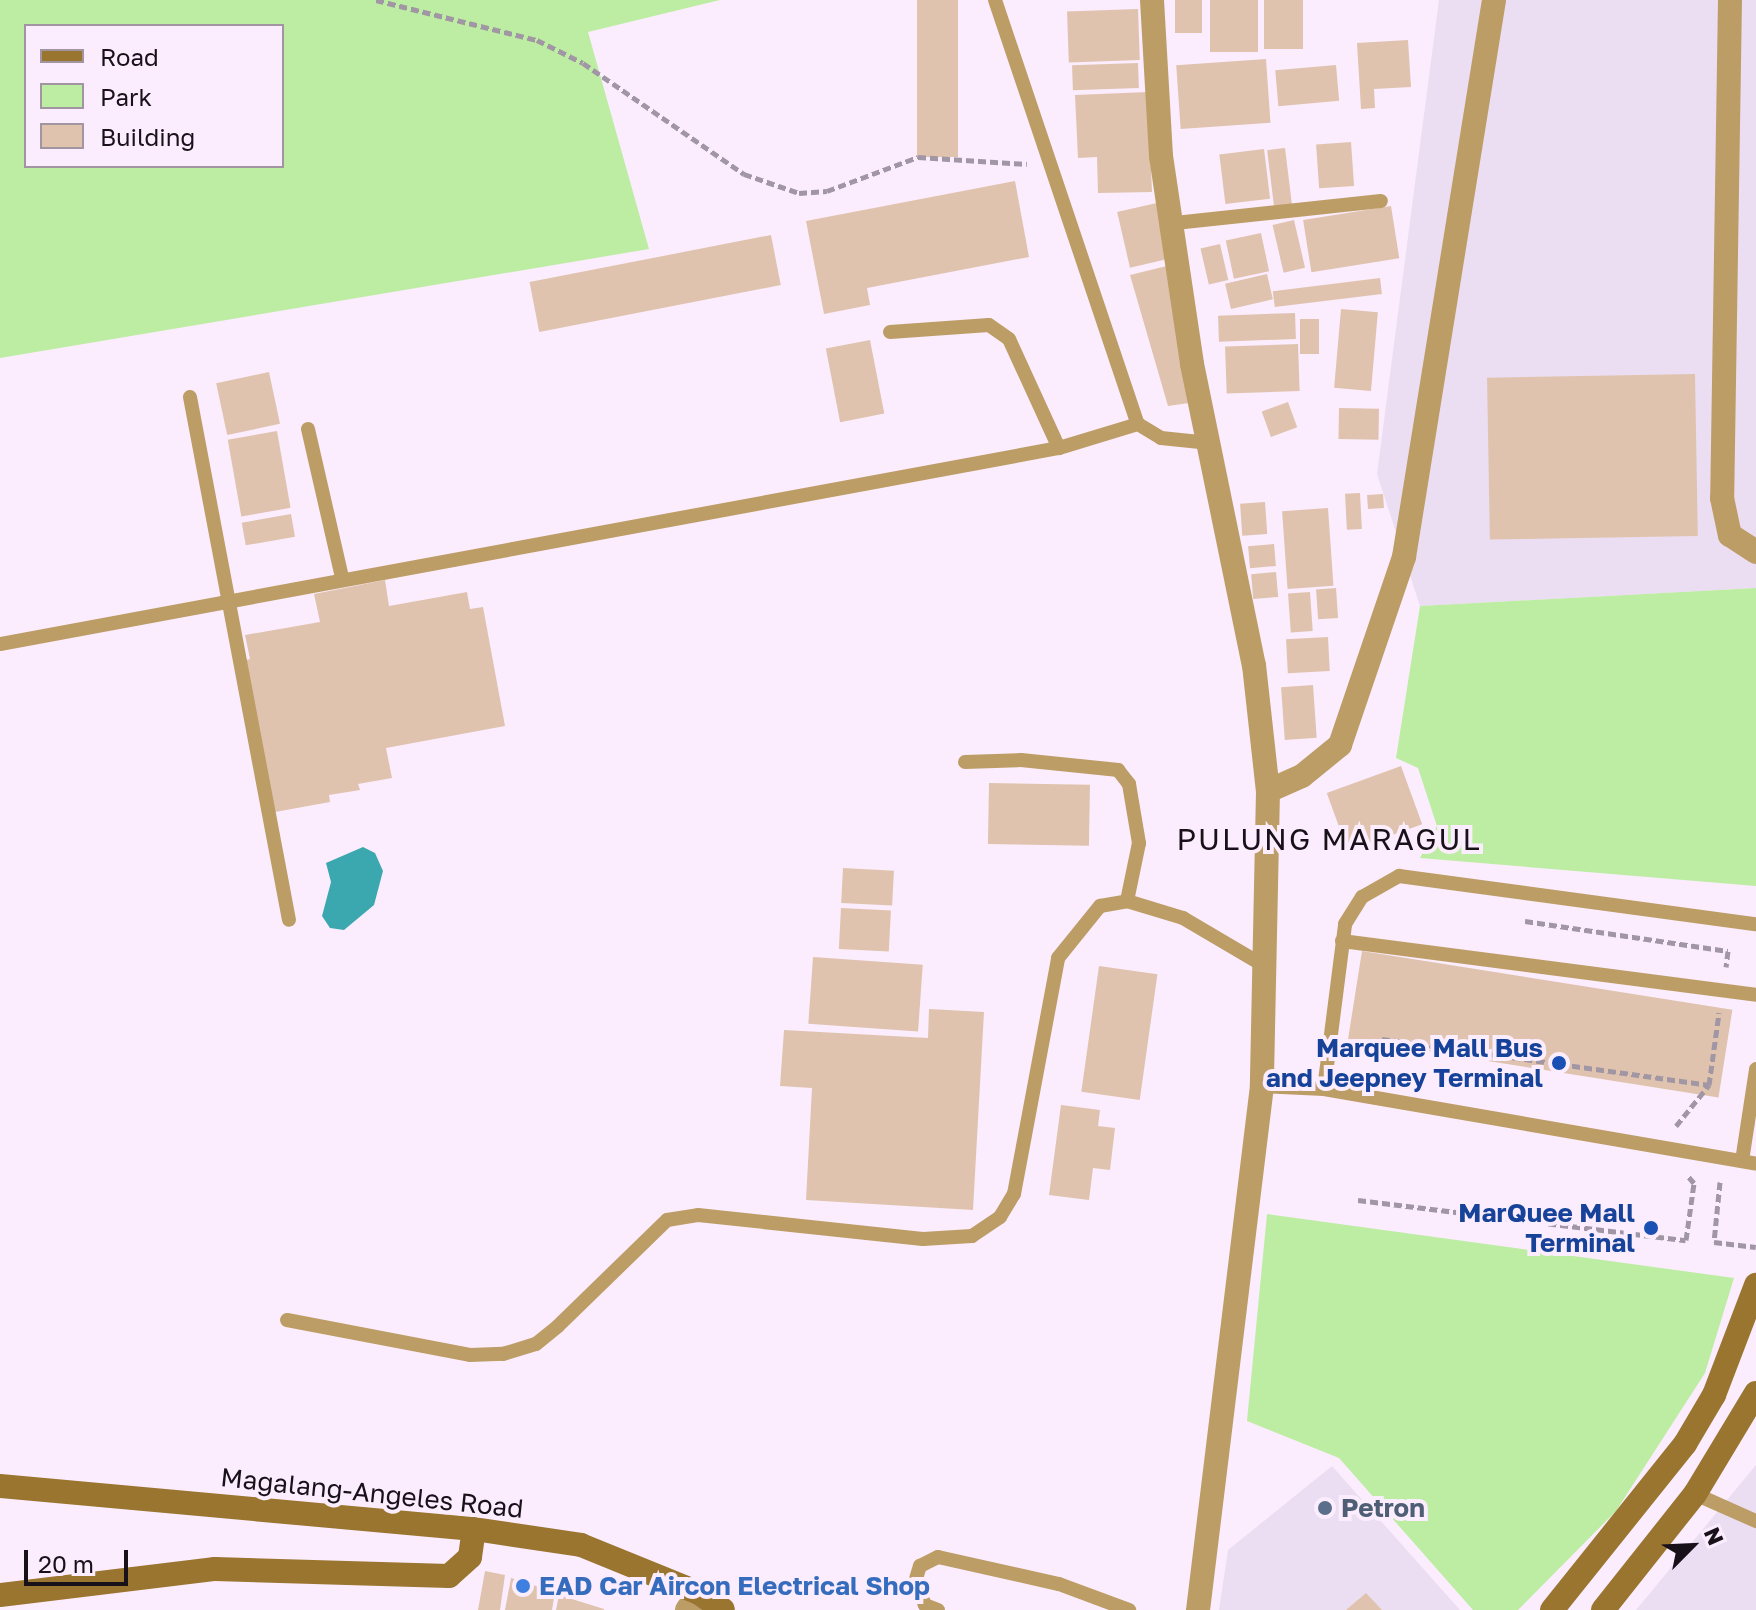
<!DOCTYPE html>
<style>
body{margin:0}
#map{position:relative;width:1756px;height:1610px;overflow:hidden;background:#fbedfd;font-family:"Golos Text",sans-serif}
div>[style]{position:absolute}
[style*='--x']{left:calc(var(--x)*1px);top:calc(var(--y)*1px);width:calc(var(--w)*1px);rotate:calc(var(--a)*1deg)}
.commercial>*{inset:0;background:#ecdef2}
.green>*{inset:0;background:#bdeca3}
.water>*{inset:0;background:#3ba7af}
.building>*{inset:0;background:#e0c3af;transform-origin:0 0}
.path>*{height:5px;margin-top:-2.5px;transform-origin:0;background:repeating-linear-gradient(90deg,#a196a3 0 8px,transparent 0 12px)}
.lane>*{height:14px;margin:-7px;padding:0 7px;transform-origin:7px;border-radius:7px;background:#bd9d66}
.street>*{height:24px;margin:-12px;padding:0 12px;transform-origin:12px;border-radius:12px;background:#bd9d66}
.secondary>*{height:24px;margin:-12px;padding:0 12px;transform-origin:12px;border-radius:12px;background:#9a752f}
.dots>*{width:22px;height:22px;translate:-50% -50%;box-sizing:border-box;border:4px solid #fbedfd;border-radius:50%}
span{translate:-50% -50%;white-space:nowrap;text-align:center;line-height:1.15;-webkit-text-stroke:8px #fbedfd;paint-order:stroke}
.transit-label{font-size:26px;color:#164399;font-weight:700}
.right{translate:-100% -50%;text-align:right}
.street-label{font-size:26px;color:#19111a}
.service-label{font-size:26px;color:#4e5e75;font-weight:700}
.left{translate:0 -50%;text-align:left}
.shop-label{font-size:26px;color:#366cbe;font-weight:700}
.quarter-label{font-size:30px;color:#19111a;letter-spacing:2px}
.legend{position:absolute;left:24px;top:24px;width:260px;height:144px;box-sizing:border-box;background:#fbedfd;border:2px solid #a195a2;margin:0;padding:10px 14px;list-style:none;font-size:24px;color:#19111a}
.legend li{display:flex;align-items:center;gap:16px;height:40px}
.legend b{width:40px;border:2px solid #a195a2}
.north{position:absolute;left:1652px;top:1506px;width:80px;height:80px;-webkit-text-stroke:6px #fbedfd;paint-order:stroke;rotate:66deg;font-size:22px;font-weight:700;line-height:32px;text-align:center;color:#19111a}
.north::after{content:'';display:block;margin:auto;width:28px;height:36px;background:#19111a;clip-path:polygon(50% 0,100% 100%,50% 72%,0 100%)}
.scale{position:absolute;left:24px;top:1550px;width:104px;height:36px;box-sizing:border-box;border:4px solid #19111a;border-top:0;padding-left:10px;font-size:24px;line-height:28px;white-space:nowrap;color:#19111a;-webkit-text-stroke:6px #fbedfd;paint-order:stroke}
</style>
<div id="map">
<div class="commercial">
<i style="clip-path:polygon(1439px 0,1756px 0,1756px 588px,1420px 606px,1377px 474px)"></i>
<i style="clip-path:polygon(1756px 1465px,1756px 1610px,1636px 1610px)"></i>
<i style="clip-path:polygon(1332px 1466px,1460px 1610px,1219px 1610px,1228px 1550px)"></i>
</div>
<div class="green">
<i style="clip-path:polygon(evenodd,0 0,720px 0,588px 32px,649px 249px,0 358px,0 0,282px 26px,282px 166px,26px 166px,26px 26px,282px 26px)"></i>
<i style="clip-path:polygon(1756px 588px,1756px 886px,1420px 858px,1437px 826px,1418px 768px,1396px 758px,1420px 606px)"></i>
<i style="clip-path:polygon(1267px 1214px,1734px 1278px,1705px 1373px,1616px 1511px,1518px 1610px,1473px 1610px,1339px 1458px,1247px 1421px)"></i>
</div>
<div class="water">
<i style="clip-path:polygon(363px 847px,375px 853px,383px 871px,374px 905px,344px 930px,330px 928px,322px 916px,331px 882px,326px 863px)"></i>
</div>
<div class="building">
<i style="left:917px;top:0;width:41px;height:157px"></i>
<i style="left:1175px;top:0;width:27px;height:33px"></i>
<i style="left:1210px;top:0;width:48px;height:52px"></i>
<i style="left:1264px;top:0;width:39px;height:49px"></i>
<i style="left:1138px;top:9px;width:51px;height:71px;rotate:88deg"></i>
<i style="clip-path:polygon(1408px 40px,1411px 87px,1374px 89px,1375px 108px,1361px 109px,1357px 43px)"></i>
<i style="left:1266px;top:59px;width:64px;height:90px;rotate:86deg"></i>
<i style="left:1138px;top:63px;width:25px;height:66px;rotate:88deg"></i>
<i style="left:1336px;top:65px;width:36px;height:61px;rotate:85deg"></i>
<i style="clip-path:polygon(1148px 92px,1152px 192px,1098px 193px,1097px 157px,1078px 158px,1075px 95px)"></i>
<i style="left:1351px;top:142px;width:44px;height:35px;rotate:86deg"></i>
<i style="left:1285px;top:148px;width:58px;height:18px;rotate:83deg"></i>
<i style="left:1264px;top:149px;width:50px;height:45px;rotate:83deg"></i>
<i style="clip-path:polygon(1015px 181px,1029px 257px,867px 288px,870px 305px,824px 314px,806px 221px)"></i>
<i style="left:1161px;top:202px;width:57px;height:45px;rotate:77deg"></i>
<i style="left:1391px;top:206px;width:53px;height:89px;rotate:81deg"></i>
<i style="left:1294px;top:220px;width:49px;height:22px;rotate:77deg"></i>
<i style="left:1261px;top:233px;width:39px;height:36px;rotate:78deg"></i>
<i style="left:771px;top:235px;width:51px;height:246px;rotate:79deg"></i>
<i style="left:1220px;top:244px;width:37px;height:20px;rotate:77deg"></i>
<i style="clip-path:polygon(1175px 264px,1196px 402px,1168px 406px,1130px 275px)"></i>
<i style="left:1267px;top:274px;width:26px;height:43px;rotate:77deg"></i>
<i style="left:1380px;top:278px;width:16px;height:108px;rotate:83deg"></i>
<i style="left:1341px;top:309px;width:37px;height:79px;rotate:5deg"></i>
<i style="left:1295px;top:313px;width:26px;height:77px;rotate:88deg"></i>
<i style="left:1300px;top:319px;width:19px;height:35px"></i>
<i style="left:870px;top:340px;width:75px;height:45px;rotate:79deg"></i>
<i style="left:1298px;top:344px;width:47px;height:73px;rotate:88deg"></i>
<i style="left:269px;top:372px;width:53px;height:54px;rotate:78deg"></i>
<i style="left:1695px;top:374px;width:162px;height:208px;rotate:89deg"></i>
<i style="left:1288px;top:402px;width:27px;height:28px;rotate:70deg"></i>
<i style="left:1339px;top:408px;width:40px;height:31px;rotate:1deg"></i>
<i style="left:277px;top:431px;width:78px;height:50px;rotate:80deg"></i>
<i style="left:1360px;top:493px;width:36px;height:15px;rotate:87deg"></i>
<i style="left:1383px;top:494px;width:14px;height:16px;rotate:86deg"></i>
<i style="left:1265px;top:502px;width:32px;height:25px;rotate:86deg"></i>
<i style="left:1328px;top:508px;width:78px;height:46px;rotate:86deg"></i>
<i style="left:291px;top:514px;width:23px;height:50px;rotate:80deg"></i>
<i style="left:1274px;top:544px;width:22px;height:26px;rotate:85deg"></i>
<i style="left:1276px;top:572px;width:25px;height:25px;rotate:85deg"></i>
<i style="clip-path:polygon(385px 580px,389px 606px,467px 592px,470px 609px,483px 607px,505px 726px,386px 748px,392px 778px,358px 784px,360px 790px,329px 795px,330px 802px,275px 812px,242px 661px,250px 659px,245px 635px,320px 622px,314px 594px)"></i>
<i style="left:1336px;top:588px;width:30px;height:20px;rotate:86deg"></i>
<i style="left:1310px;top:592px;width:39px;height:22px;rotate:86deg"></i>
<i style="left:1328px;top:637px;width:34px;height:42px;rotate:87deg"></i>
<i style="left:1313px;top:685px;width:53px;height:32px;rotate:86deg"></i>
<i style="left:1401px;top:766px;width:62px;height:79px;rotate:70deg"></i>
<i style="left:989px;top:783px;width:101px;height:61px;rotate:1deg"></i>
<i style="left:843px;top:868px;width:51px;height:35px;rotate:3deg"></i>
<i style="left:841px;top:908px;width:50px;height:41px;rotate:3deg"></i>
<i style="left:1362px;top:951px;width:375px;height:89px;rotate:9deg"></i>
<i style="left:813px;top:957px;width:110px;height:67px;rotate:4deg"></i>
<i style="left:1099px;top:966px;width:59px;height:127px;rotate:8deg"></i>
<i style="clip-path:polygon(929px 1009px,984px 1012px,973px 1210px,806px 1200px,812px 1088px,780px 1086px,784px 1030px,928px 1038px)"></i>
<i style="clip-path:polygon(1061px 1105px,1100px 1110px,1098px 1126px,1115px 1128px,1110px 1170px,1093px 1168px,1089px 1200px,1049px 1195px)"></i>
<i style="clip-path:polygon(485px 1571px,505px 1575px,500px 1610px,478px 1610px)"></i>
<i style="clip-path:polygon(511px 1578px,555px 1592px,552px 1610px,505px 1610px)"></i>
<i style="clip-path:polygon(1366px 1593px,1382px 1610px,1346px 1610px)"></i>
<i style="clip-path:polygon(559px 1595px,604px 1609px,604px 1610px,556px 1610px)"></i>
</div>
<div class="path">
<i style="--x:376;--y:0;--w:166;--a:14"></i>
<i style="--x:537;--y:40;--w:51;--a:26.6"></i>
<i style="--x:583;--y:63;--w:196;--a:34.6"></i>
<i style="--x:744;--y:174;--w:58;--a:19.1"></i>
<i style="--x:799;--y:193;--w:28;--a:-4"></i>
<i style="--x:827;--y:191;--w:97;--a:-20.5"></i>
<i style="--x:918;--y:157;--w:109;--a:3.7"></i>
<i style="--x:1525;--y:921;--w:205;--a:8.4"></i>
<i style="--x:1728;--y:951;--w:16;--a:97"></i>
<i style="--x:1382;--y:1039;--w:329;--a:8"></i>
<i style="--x:1676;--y:1126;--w:53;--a:-51.2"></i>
<i style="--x:1709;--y:1085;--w:73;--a:-82.1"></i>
<i style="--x:1720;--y:1182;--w:60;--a:95.7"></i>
<i style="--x:1714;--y:1242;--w:42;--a:6.8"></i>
<i style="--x:1358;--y:1200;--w:330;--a:7"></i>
<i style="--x:1686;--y:1240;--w:58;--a:-82"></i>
<i style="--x:1694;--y:1183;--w:9;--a:-131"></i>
</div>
<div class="lane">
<i style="--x:995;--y:0;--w:447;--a:71.4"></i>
<i style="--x:1138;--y:424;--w:27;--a:31"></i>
<i style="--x:1161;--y:438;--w:49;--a:5.8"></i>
<i style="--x:1175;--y:223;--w:207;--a:-6.1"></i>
<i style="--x:890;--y:332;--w:99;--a:-4"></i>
<i style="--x:989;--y:325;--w:24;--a:35"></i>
<i style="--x:1009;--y:339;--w:120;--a:65.4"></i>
<i style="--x:190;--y:397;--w:532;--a:79.28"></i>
<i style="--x:308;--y:429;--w:152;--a:77.1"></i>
<i style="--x:0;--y:644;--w:1077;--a:-10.49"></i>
<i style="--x:1059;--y:448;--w:83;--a:-16.9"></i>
<i style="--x:965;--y:762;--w:56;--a:-2"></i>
<i style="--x:1021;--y:760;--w:98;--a:5.9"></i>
<i style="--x:1118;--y:770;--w:18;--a:52"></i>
<i style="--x:1129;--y:784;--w:60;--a:80.4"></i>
<i style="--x:1139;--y:843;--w:59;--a:101.7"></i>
<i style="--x:1342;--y:941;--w:418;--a:7.4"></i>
<i style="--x:1262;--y:1086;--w:62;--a:2.8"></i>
<i style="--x:1324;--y:1089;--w:438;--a:9.8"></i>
<i style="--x:1324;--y:1089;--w:166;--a:-82.7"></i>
<i style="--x:1345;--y:924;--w:32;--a:-58"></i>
<i style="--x:1362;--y:897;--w:43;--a:-29.6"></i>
<i style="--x:1399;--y:876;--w:360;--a:7.7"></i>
<i style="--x:1742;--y:1161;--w:93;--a:-81.3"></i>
<i style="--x:287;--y:1320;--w:186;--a:10.8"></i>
<i style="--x:470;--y:1355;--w:33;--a:-2"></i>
<i style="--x:503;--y:1354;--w:34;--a:-17"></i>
<i style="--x:536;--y:1344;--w:28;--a:-39"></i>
<i style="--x:558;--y:1326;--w:152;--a:-44.2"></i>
<i style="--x:667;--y:1220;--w:31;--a:-9"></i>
<i style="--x:698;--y:1215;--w:226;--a:6.1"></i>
<i style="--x:923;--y:1239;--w:49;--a:-3.5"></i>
<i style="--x:972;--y:1236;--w:34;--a:-34"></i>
<i style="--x:1000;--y:1217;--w:27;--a:-59"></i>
<i style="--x:1014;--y:1194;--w:240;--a:-79.4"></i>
<i style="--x:1058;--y:958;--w:67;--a:-51.1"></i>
<i style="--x:1100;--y:906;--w:27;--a:-10"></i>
<i style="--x:1127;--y:901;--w:59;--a:16.9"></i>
<i style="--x:1183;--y:918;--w:99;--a:30.5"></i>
<i style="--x:1695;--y:1494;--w:67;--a:23.9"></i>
<i style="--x:938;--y:1610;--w:14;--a:-159"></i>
<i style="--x:925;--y:1605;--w:25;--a:-113"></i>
<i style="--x:915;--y:1582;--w:17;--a:-73"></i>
<i style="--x:920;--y:1566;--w:20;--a:-27"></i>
<i style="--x:938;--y:1557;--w:124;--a:12.6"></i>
<i style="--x:1059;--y:1584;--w:75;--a:20.4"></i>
</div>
<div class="street">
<i style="--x:1152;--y:0;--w:156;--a:86.7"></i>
<i style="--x:1161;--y:156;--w:210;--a:81.5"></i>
<i style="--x:1192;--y:364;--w:307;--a:78.4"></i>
<i style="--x:1254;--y:665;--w:127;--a:83.7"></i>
<i style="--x:1268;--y:791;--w:295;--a:91.2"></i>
<i style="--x:1262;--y:1086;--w:528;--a:96.96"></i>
<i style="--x:1730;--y:0;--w:498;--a:90.9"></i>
<i style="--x:1722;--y:498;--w:38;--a:78"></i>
<i style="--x:1730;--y:535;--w:31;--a:33"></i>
<i style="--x:1268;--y:791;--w:37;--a:-24"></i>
<i style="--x:1302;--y:776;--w:49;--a:-39.2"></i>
<i style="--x:1340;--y:745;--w:199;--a:-71.2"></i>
<i style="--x:1404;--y:557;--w:564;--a:-80.82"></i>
<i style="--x:687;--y:1610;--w:21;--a:-55"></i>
</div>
<div class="secondary">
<i style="--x:0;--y:1486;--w:476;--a:5.2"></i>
<i style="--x:474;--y:1529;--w:108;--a:8.5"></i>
<i style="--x:581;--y:1545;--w:127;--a:22.1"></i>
<i style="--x:699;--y:1593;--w:29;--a:35"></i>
<i style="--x:0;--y:1595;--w:217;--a:-6.9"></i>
<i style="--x:215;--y:1569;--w:234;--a:1.7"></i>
<i style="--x:449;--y:1576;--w:28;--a:-42"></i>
<i style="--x:470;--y:1557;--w:28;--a:-82"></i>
<i style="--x:1552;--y:1610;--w:213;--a:-51.3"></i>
<i style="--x:1685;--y:1444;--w:57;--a:-59.4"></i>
<i style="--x:1714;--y:1395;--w:118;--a:-69.1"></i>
<i style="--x:1603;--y:1610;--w:148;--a:-51.6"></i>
<i style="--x:1695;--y:1494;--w:118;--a:-58.9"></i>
</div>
<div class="dots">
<i style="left:1559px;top:1063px;background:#1a4fb4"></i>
<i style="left:1651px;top:1228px;background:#1a4fb4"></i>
<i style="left:1325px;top:1508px;background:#5c6f8a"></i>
<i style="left:523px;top:1586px;background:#3f7fe0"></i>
</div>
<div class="transit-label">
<span class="right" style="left:1543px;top:1063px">Marquee Mall Bus<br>and Jeepney Terminal</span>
<span class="right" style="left:1635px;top:1228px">MarQuee Mall<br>Terminal</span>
</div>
<div class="street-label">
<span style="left:372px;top:1493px;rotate:6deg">Magalang-Angeles Road</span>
</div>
<div class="service-label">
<span class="left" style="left:1341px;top:1508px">Petron</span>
</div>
<div class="shop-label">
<span class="left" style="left:539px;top:1586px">EAD Car Aircon Electrical Shop</span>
</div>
<div class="quarter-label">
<span style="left:1329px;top:839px">PULUNG MARAGUL</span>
</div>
<ul class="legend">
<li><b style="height:10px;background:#9a752f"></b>Road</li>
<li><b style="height:22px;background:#bdeca3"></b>Park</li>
<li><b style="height:22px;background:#e0c3af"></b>Building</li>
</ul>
<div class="north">N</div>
<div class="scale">20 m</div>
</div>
